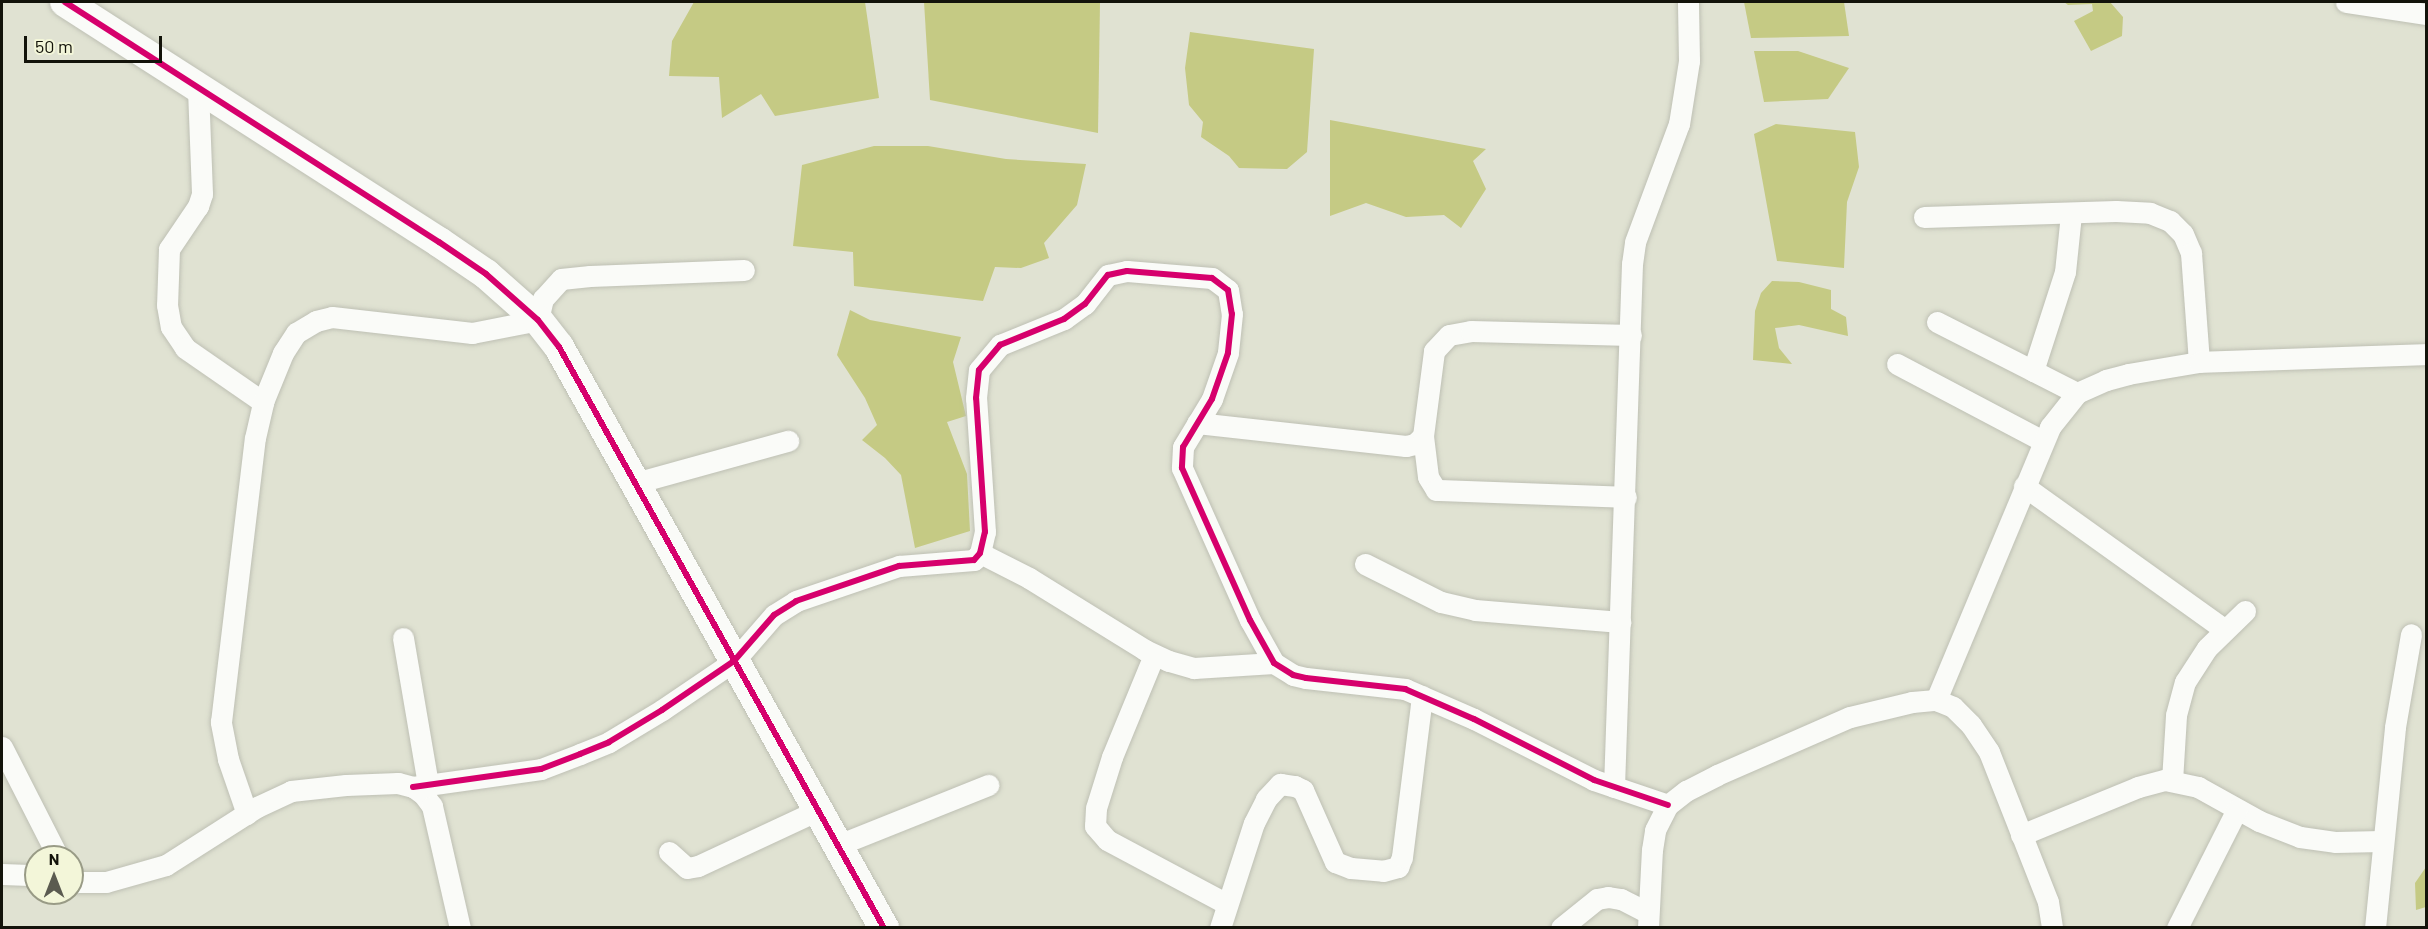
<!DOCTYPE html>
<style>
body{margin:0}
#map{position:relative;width:2428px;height:929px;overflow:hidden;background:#e0e2d2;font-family:Barlow,sans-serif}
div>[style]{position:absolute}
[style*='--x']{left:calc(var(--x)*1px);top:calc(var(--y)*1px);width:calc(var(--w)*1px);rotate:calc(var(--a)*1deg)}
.water>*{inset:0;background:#c5ca84}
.roads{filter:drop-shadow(0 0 2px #bec0b4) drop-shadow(0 0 2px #bec0b4)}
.street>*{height:21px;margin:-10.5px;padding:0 10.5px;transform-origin:10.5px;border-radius:10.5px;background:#fafbf8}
.secondary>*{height:30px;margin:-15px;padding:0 15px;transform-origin:15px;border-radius:15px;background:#fafbf8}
.cycleway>*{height:6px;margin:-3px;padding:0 3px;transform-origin:3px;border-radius:3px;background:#d6006c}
span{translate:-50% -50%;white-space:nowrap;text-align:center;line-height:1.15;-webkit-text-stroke:6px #f3f6d9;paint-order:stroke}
.frame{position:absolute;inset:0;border:3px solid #13130a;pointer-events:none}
.north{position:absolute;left:24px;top:845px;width:60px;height:60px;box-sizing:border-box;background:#f3f6d9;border:2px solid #999b86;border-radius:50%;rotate:0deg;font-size:16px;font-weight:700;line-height:24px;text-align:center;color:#13130a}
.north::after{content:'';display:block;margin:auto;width:21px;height:27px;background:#5b5b50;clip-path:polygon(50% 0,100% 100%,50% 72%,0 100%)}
.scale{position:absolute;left:24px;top:36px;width:138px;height:27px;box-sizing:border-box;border:3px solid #13130a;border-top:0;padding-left:8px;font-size:18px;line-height:21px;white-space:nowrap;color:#13130a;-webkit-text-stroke:4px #f3f6d9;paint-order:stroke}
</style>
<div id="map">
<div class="water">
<i style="clip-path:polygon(694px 2px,865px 2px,879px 98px,775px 116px,761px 94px,722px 118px,719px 77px,669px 76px,672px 41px)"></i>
<i style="clip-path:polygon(924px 2px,1100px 2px,1098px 133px,930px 100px)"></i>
<i style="clip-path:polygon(1744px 2px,1844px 2px,1849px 36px,1751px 38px)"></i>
<i style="clip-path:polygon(2064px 2px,2110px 2px,2123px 17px,2122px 36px,2091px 51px,2074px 21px,2093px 11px,2092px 4px,2068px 5px)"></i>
<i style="clip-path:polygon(1190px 32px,1314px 49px,1307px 152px,1287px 169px,1239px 168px,1229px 156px,1201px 137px,1203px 122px,1189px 105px,1185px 68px)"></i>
<i style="clip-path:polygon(1754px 51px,1798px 51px,1849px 68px,1828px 99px,1764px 102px)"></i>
<i style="clip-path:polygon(1330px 120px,1486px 149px,1473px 161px,1486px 189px,1461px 228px,1444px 215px,1406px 217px,1366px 203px,1330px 216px)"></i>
<i style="clip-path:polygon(1776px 124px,1855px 132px,1859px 167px,1847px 202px,1844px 268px,1777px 261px,1754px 134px)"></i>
<i style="clip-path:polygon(874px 146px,928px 146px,1006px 159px,1086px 164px,1077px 205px,1044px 243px,1049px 258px,1021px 268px,995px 267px,983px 301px,854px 286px,853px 252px,793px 246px,802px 165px)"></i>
<i style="clip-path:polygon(1772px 281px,1799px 282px,1831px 290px,1831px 309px,1846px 317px,1848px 336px,1799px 325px,1775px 328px,1779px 348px,1792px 364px,1753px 360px,1755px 311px,1761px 293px)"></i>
<i style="clip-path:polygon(850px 310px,870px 320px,961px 337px,953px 362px,966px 416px,947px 422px,967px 474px,970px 531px,915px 548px,901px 475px,885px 458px,862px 440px,877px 425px,865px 398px,837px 355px)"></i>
<i style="clip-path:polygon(2426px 867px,2426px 907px,2416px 910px,2415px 883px)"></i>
</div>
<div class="roads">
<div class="street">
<i style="--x:2346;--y:2;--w:81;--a:8.5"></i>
<i style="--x:198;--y:89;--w:105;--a:87.8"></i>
<i style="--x:202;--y:194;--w:13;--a:108"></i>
<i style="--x:198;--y:206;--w:52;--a:124"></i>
<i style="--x:169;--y:249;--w:56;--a:92"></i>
<i style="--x:167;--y:305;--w:22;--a:80"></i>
<i style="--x:171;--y:327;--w:25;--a:56"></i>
<i style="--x:185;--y:348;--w:95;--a:34.7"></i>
<i style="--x:1924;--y:217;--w:192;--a:-1.8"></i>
<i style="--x:2116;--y:211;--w:34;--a:3"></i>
<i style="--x:2150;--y:213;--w:22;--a:22"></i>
<i style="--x:2170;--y:221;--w:18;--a:45"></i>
<i style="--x:2183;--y:234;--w:21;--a:67"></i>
<i style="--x:2191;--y:253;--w:109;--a:85.8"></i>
<i style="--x:1937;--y:322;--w:157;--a:26.9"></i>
<i style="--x:1897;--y:364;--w:165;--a:27.8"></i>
<i style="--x:2033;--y:371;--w:104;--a:-72.1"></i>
<i style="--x:2065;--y:272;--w:58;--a:-84.1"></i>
<i style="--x:1197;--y:423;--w:210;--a:6.3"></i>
<i style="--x:1406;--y:446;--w:9;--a:-13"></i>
<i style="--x:1415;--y:444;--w:11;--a:-45"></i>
<i style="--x:1423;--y:436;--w:86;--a:-82.6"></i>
<i style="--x:1434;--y:351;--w:22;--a:-47"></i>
<i style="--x:1449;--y:335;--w:22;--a:-10"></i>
<i style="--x:1471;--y:331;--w:160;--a:1.4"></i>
<i style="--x:1423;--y:436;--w:41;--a:83"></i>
<i style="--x:1428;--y:477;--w:15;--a:58"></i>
<i style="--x:1436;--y:490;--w:190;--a:2.1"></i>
<i style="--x:635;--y:483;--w:159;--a:-15.4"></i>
<i style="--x:2024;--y:486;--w:247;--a:35.6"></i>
<i style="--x:980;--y:553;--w:55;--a:27"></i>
<i style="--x:1029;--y:578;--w:137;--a:31.8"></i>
<i style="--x:1145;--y:650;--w:26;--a:25"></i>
<i style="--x:1169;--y:661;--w:26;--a:16"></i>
<i style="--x:1194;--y:668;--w:80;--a:-3.6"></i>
<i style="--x:1365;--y:564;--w:85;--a:26.6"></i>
<i style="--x:1441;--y:602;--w:35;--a:13"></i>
<i style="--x:1475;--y:610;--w:146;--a:4.7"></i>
<i style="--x:403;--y:638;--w:149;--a:80.3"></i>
<i style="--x:1154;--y:655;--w:110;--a:112.4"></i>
<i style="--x:1112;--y:757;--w:53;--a:107.4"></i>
<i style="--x:1096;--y:808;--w:18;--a:93"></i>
<i style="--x:1095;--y:826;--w:18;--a:49"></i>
<i style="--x:1107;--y:840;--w:136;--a:28.1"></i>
<i style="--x:1936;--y:700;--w:296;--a:-67.3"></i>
<i style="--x:2050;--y:427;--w:43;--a:-51.5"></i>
<i style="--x:2077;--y:393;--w:32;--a:-24"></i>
<i style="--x:2106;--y:380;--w:23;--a:-15"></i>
<i style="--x:2128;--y:374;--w:72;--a:-9.6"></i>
<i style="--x:2199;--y:362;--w:227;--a:-2"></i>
<i style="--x:2;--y:747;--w:123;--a:63"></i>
<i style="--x:2172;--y:781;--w:66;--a:-86.5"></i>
<i style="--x:2176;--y:715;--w:34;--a:-75"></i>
<i style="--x:2185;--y:682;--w:40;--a:-57.1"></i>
<i style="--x:2207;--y:648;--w:53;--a:-44.2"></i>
<i style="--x:413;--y:787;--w:129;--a:-8"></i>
<i style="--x:541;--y:769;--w:42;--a:-21"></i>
<i style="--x:580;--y:754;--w:31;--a:-22"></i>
<i style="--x:609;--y:742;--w:62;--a:-31.1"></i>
<i style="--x:662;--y:710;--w:87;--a:-34.2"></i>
<i style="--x:734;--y:661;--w:61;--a:-49"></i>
<i style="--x:774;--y:615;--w:26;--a:-32"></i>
<i style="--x:796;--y:601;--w:109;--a:-18.8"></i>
<i style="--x:899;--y:566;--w:75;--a:-4.6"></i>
<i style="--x:974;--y:560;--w:9;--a:-49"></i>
<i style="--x:980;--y:553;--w:22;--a:-77"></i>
<i style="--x:985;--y:532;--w:134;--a:-93.8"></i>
<i style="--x:976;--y:398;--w:28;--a:-84"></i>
<i style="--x:979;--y:370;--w:33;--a:-50"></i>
<i style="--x:1000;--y:345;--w:69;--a:-22.1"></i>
<i style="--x:1064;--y:319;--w:26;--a:-36"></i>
<i style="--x:1085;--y:304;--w:37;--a:-52"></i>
<i style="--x:1108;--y:275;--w:19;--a:-12"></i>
<i style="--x:1127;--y:271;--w:85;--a:4.7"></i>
<i style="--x:1212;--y:278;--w:20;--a:37"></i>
<i style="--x:1228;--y:290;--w:24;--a:81"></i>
<i style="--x:1232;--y:314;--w:39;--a:96"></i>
<i style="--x:1228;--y:353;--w:49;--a:109.2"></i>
<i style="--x:1212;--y:399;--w:56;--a:121.1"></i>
<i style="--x:1183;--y:447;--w:21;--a:93"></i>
<i style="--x:1182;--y:468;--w:167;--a:65.9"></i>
<i style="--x:1250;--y:620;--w:49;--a:60.8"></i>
<i style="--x:1274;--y:663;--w:22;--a:32"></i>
<i style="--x:1293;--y:675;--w:13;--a:13"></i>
<i style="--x:1306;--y:678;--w:100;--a:6.3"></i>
<i style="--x:1405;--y:689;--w:75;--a:23.5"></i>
<i style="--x:1474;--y:719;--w:135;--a:26.9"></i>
<i style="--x:1594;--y:780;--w:78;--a:18.7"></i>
<i style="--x:1614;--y:787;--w:523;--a:-88.03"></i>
<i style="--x:1632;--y:264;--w:22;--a:-82"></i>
<i style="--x:1635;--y:242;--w:126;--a:-69.6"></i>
<i style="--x:1679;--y:124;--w:64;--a:-81"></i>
<i style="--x:1689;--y:61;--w:59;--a:-91"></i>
<i style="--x:247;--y:814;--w:58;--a:-109.1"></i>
<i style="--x:228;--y:759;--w:38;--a:-101"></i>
<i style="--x:221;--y:722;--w:286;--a:-83.2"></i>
<i style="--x:255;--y:438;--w:37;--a:-77"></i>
<i style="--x:263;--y:402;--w:53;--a:-67.8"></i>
<i style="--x:283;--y:353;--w:24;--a:-57"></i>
<i style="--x:296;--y:333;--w:23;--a:-31"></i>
<i style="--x:316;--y:321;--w:16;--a:-14"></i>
<i style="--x:332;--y:317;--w:141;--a:6.5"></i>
<i style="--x:472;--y:333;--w:67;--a:-11.1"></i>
<i style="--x:538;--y:320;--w:22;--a:-77"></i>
<i style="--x:543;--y:299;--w:27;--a:-48"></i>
<i style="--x:561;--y:279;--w:29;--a:-6"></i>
<i style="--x:590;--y:276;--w:154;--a:-2.2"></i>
<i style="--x:2021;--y:835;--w:126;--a:-22.3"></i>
<i style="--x:2138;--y:787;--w:28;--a:-15"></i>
<i style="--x:2165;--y:780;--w:34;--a:12"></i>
<i style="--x:2198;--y:787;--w:70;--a:29.1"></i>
<i style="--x:2259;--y:821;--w:44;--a:21.3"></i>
<i style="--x:2300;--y:837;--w:35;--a:8"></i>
<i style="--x:2335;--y:842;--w:47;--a:-1.2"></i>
<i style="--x:838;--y:845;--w:162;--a:-21.8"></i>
<i style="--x:669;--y:852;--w:24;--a:42"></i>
<i style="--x:687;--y:868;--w:11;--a:-10"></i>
<i style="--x:698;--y:866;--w:132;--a:-25"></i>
<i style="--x:2;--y:874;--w:34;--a:2"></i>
<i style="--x:72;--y:877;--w:8;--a:40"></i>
<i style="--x:78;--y:882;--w:28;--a:0"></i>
<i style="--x:106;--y:882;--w:62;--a:-15.8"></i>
<i style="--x:166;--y:865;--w:108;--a:-32.5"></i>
<i style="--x:257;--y:807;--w:38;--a:-25"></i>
<i style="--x:291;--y:791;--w:55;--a:-6.2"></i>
<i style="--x:346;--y:785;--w:52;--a:-2.2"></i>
<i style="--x:398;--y:783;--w:16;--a:15"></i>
<i style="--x:413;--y:787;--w:12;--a:35"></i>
<i style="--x:423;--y:794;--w:15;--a:53"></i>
<i style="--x:432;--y:806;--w:125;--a:77.1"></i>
<i style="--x:1220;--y:928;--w:110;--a:-72.1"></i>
<i style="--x:1254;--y:823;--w:27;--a:-63"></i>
<i style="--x:1266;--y:799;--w:21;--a:-47"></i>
<i style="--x:1280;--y:784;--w:15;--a:8"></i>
<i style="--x:1295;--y:786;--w:9;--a:27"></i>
<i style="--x:1303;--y:790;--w:79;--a:66"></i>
<i style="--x:1335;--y:862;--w:17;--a:21"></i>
<i style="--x:1351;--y:868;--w:32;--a:5"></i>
<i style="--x:1383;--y:871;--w:16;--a:-15"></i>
<i style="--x:1398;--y:867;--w:11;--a:-68"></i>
<i style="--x:1402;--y:857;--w:162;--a:-82.9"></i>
<i style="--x:1561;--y:928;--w:46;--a:-38.9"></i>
<i style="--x:1597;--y:899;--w:11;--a:-10"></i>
<i style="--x:1608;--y:897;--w:13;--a:9"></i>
<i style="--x:1621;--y:899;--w:30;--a:27"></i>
<i style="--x:1648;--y:928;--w:78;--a:-87.1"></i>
<i style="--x:1652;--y:850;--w:20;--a:-81"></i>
<i style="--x:1655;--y:830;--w:28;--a:-63"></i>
<i style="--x:1668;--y:805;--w:23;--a:-38"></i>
<i style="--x:1686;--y:791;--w:35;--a:-27"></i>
<i style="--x:1717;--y:775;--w:145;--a:-23.6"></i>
<i style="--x:1850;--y:717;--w:64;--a:-13.6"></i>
<i style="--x:1912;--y:702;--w:24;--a:-5"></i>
<i style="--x:1936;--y:700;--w:18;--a:22"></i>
<i style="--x:1953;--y:707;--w:25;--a:45"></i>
<i style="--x:1971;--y:725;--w:32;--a:56"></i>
<i style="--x:1989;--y:752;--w:161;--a:68.5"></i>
<i style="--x:2048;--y:902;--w:26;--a:81"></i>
<i style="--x:2177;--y:928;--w:133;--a:-63.2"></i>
<i style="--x:2375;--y:928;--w:202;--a:-84.3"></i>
<i style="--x:2395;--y:727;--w:94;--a:-80.2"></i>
</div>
<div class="secondary">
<i style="--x:65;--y:2;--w:444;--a:32.7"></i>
<i style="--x:439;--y:242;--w:57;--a:34.2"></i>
<i style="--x:486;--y:274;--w:69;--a:41.5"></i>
<i style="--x:538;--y:320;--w:34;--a:52"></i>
<i style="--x:559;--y:347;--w:666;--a:60.78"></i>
</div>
</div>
<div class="cycleway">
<i style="--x:65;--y:2;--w:444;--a:32.7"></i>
<i style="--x:439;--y:242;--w:57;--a:34.2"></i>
<i style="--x:486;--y:274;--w:69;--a:41.5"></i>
<i style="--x:538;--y:320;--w:34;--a:52"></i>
<i style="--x:559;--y:347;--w:666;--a:60.78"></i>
<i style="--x:413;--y:787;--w:129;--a:-8"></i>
<i style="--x:541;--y:769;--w:42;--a:-21"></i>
<i style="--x:580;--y:754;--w:31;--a:-22"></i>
<i style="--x:609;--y:742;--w:62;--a:-31.1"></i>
<i style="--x:662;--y:710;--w:87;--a:-34.2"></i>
<i style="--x:734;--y:661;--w:61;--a:-49"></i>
<i style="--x:774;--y:615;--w:26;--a:-32"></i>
<i style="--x:796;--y:601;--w:109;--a:-18.8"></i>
<i style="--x:899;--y:566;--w:75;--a:-4.6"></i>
<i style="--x:974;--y:560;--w:9;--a:-49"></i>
<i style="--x:980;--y:553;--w:22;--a:-77"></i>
<i style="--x:985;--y:532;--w:134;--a:-93.8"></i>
<i style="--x:976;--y:398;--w:28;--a:-84"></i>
<i style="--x:979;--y:370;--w:33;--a:-50"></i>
<i style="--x:1000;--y:345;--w:69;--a:-22.1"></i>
<i style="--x:1064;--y:319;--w:26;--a:-36"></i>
<i style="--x:1085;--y:304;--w:37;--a:-52"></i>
<i style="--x:1108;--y:275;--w:19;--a:-12"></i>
<i style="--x:1127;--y:271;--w:85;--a:4.7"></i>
<i style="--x:1212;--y:278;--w:20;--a:37"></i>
<i style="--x:1228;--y:290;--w:24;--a:81"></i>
<i style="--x:1232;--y:314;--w:39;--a:96"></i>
<i style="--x:1228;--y:353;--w:49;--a:109.2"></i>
<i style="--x:1212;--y:399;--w:56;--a:121.1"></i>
<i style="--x:1183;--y:447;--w:21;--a:93"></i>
<i style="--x:1182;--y:468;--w:167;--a:65.9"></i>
<i style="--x:1250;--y:620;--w:49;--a:60.8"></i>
<i style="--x:1274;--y:663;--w:22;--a:32"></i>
<i style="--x:1293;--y:675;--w:13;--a:13"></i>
<i style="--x:1306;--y:678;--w:100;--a:6.3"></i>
<i style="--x:1405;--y:689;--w:75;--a:23.5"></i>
<i style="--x:1474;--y:719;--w:135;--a:26.9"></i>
<i style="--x:1594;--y:780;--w:78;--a:18.7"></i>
</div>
<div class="frame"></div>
<div class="north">N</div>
<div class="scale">50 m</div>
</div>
